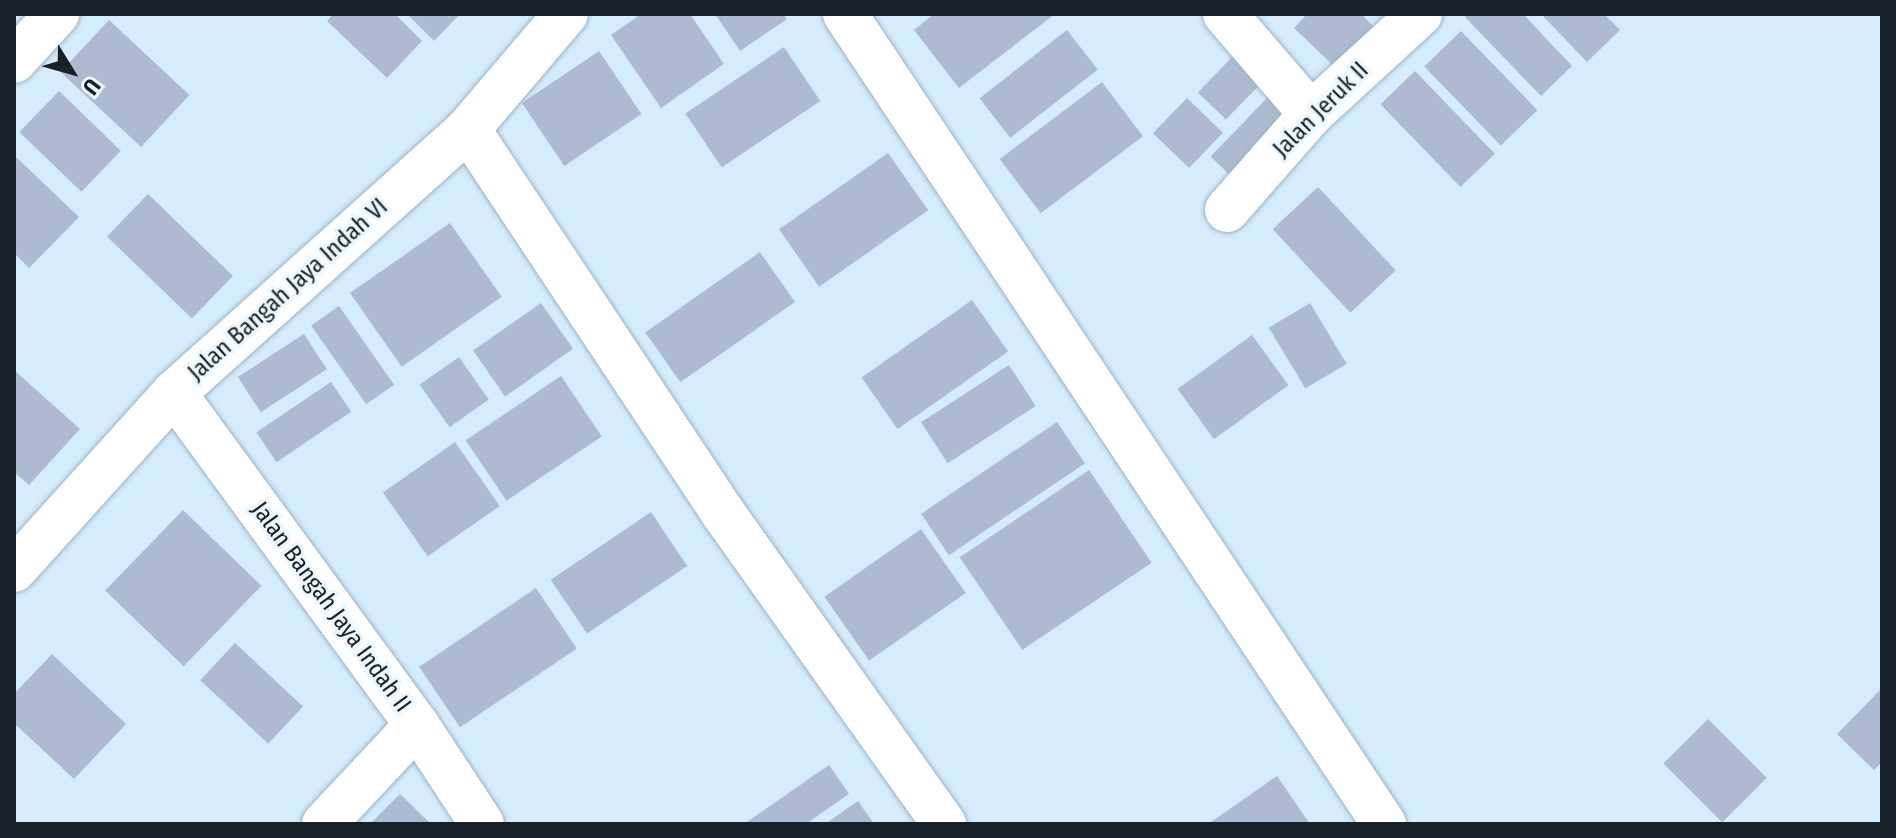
<!DOCTYPE html>
<style>
body{margin:0}
#map{position:relative;width:1896px;height:838px;overflow:hidden;background:#d4ecfe;font-family:"Fira Sans Condensed",sans-serif}
div>[style]{position:absolute}
[style*='--x']{left:calc(var(--x)*1px);top:calc(var(--y)*1px);width:calc(var(--w)*1px);rotate:calc(var(--a)*1deg)}
.building>*{inset:0;background:#aebad1;transform-origin:0 0}
.roads{filter:drop-shadow(0 0 2px #9eb4c5) drop-shadow(0 0 2px #9eb4c5)}
.minor>*{height:44px;margin:-22px;padding:0 22px;transform-origin:22px;border-radius:22px;background:#fff}
span{translate:-50% -50%;white-space:nowrap;text-align:center;line-height:1.15;-webkit-text-stroke:7px #eef7fe;paint-order:stroke}
.street-label{font-size:24px;color:#182127}
.frame{position:absolute;inset:0;border:16px solid #182127;pointer-events:none}
.north{position:absolute;left:32px;top:32px;width:80px;height:80px;-webkit-text-stroke:6px #eef7fe;paint-order:stroke;rotate:127deg;font-size:22px;font-weight:700;line-height:32px;text-align:center;color:#182127}
.north::after{content:'';display:block;margin:auto;width:28px;height:36px;background:#182127;clip-path:polygon(50% 0,100% 100%,50% 72%,0 100%)}
</style>
<div id="map">
<div class="building">
<i style="clip-path:polygon(333px 14px,395px 14px,422px 41px,387px 78px,327px 21px)"></i>
<i style="clip-path:polygon(407px 14px,460px 14px,434px 41px)"></i>
<i style="clip-path:polygon(641px 14px,690px 14px,724px 64px,661px 108px,611px 35px)"></i>
<i style="clip-path:polygon(715px 14px,783px 14px,787px 19px,740px 51px)"></i>
<i style="clip-path:polygon(934px 14px,1055px 14px,959px 88px,914px 30px)"></i>
<i style="clip-path:polygon(1307px 14px,1361px 14px,1379px 32px,1340px 72px,1294px 28px)"></i>
<i style="clip-path:polygon(1468px 14px,1523px 14px,1572px 66px,1541px 96px,1465px 17px)"></i>
<i style="clip-path:polygon(1541px 14px,1604px 14px,1620px 30px,1587px 62px)"></i>
<i style="left:109px;top:20px;width:110px;height:71px;rotate:43deg"></i>
<i style="left:1067px;top:30px;width:50px;height:111px;rotate:52deg"></i>
<i style="left:1461px;top:31px;width:110px;height:51px;rotate:46deg"></i>
<i style="left:784px;top:47px;width:65px;height:119px;rotate:56deg"></i>
<i style="left:599px;top:51px;width:76px;height:93px;rotate:56deg"></i>
<i style="left:1234px;top:55px;width:39px;height:52px;rotate:44deg"></i>
<i style="left:1415px;top:71px;width:115px;height:48px;rotate:46deg"></i>
<i style="left:1102px;top:82px;width:68px;height:128px;rotate:53deg"></i>
<i style="left:59px;top:91px;width:86px;height:57px;rotate:44deg"></i>
<i style="left:1269px;top:96px;width:32px;height:84px;rotate:44deg"></i>
<i style="left:1187px;top:98px;width:50px;height:49px;rotate:44deg"></i>
<i style="left:888px;top:153px;width:70px;height:133px;rotate:55deg"></i>
<i style="clip-path:polygon(14px 155px,79px 217px,29px 268px,14px 253px)"></i>
<i style="left:1318px;top:187px;width:114px;height:62px;rotate:47deg"></i>
<i style="left:148px;top:194px;width:118px;height:59px;rotate:44deg"></i>
<i style="left:450px;top:223px;width:90px;height:122px;rotate:55deg"></i>
<i style="left:760px;top:252px;width:61px;height:140px;rotate:55deg"></i>
<i style="left:972px;top:300px;width:63px;height:135px;rotate:55deg"></i>
<i style="left:541px;top:303px;width:56px;height:83px;rotate:55deg"></i>
<i style="left:1310px;top:303px;width:71px;height:48px;rotate:59deg"></i>
<i style="left:339px;top:306px;width:96px;height:34px;rotate:55deg"></i>
<i style="left:304px;top:334px;width:42px;height:79px;rotate:57deg"></i>
<i style="left:1252px;top:335px;width:62px;height:92px;rotate:54deg"></i>
<i style="left:459px;top:357px;width:52px;height:48px;rotate:55deg"></i>
<i style="left:1009px;top:365px;width:49px;height:105px;rotate:57deg"></i>
<i style="clip-path:polygon(14px 370px,80px 429px,29px 485px,14px 472px)"></i>
<i style="left:561px;top:376px;width:73px;height:115px;rotate:56deg"></i>
<i style="left:331px;top:382px;width:36px;height:90px;rotate:56deg"></i>
<i style="left:1057px;top:422px;width:50px;height:164px;rotate:56deg"></i>
<i style="left:455px;top:442px;width:78px;height:88px;rotate:55deg"></i>
<i style="left:1089px;top:470px;width:112px;height:156px;rotate:56deg"></i>
<i style="left:183px;top:510px;width:109px;height:112px;rotate:44deg"></i>
<i style="left:651px;top:512px;width:65px;height:121px;rotate:56deg"></i>
<i style="left:921px;top:529px;width:78px;height:118px;rotate:55deg"></i>
<i style="left:536px;top:588px;width:73px;height:141px;rotate:56deg"></i>
<i style="left:235px;top:643px;width:93px;height:51px;rotate:43deg"></i>
<i style="clip-path:polygon(52px 654px,126px 724px,74px 779px,14px 723px,14px 694px)"></i>
<i style="clip-path:polygon(1882px 688px,1882px 762px,1874px 770px,1837px 734px)"></i>
<i style="left:1708px;top:719px;width:83px;height:63px;rotate:45deg"></i>
<i style="clip-path:polygon(829px 765px,849px 794px,806px 824px,744px 824px)"></i>
<i style="clip-path:polygon(1277px 776px,1310px 824px,1208px 824px)"></i>
<i style="clip-path:polygon(400px 794px,431px 824px,370px 824px)"></i>
<i style="clip-path:polygon(858px 801px,874px 824px,825px 824px)"></i>
</div>
<div class="roads">
<div class="minor">
<i style="--x:845;--y:14;--w:973;--a:56.36"></i>
<i style="--x:1225;--y:14;--w:132;--a:49.3"></i>
<i style="--x:14;--y:61;--w:64;--a:-47.5"></i>
<i style="--x:468;--y:129;--w:461;--a:56.4"></i>
<i style="--x:723;--y:513;--w:382;--a:54.6"></i>
<i style="--x:1227;--y:210;--w:128;--a:-48.8"></i>
<i style="--x:1311;--y:114;--w:148;--a:-42.5"></i>
<i style="--x:174;--y:393;--w:411;--a:53.8"></i>
<i style="--x:417;--y:725;--w:118;--a:56.7"></i>
<i style="--x:14;--y:570;--w:239;--a:-47.9"></i>
<i style="--x:174;--y:393;--w:395;--a:-41.9"></i>
<i style="--x:468;--y:129;--w:151;--a:-49.6"></i>
<i style="--x:324;--y:824;--w:136;--a:-46.8"></i>
</div>
</div>
<div class="street-label">
<span style="left:1321px;top:110px;rotate:-45deg">Jalan Jeruk II</span>
<span style="left:288px;top:290px;rotate:-42deg">Jalan Bangah Jaya Indah VI</span>
<span style="left:331px;top:607px;rotate:54deg">Jalan Bangah Jaya Indah II</span>
</div>
<div class="frame"></div>
<div class="north">U</div>
</div>
